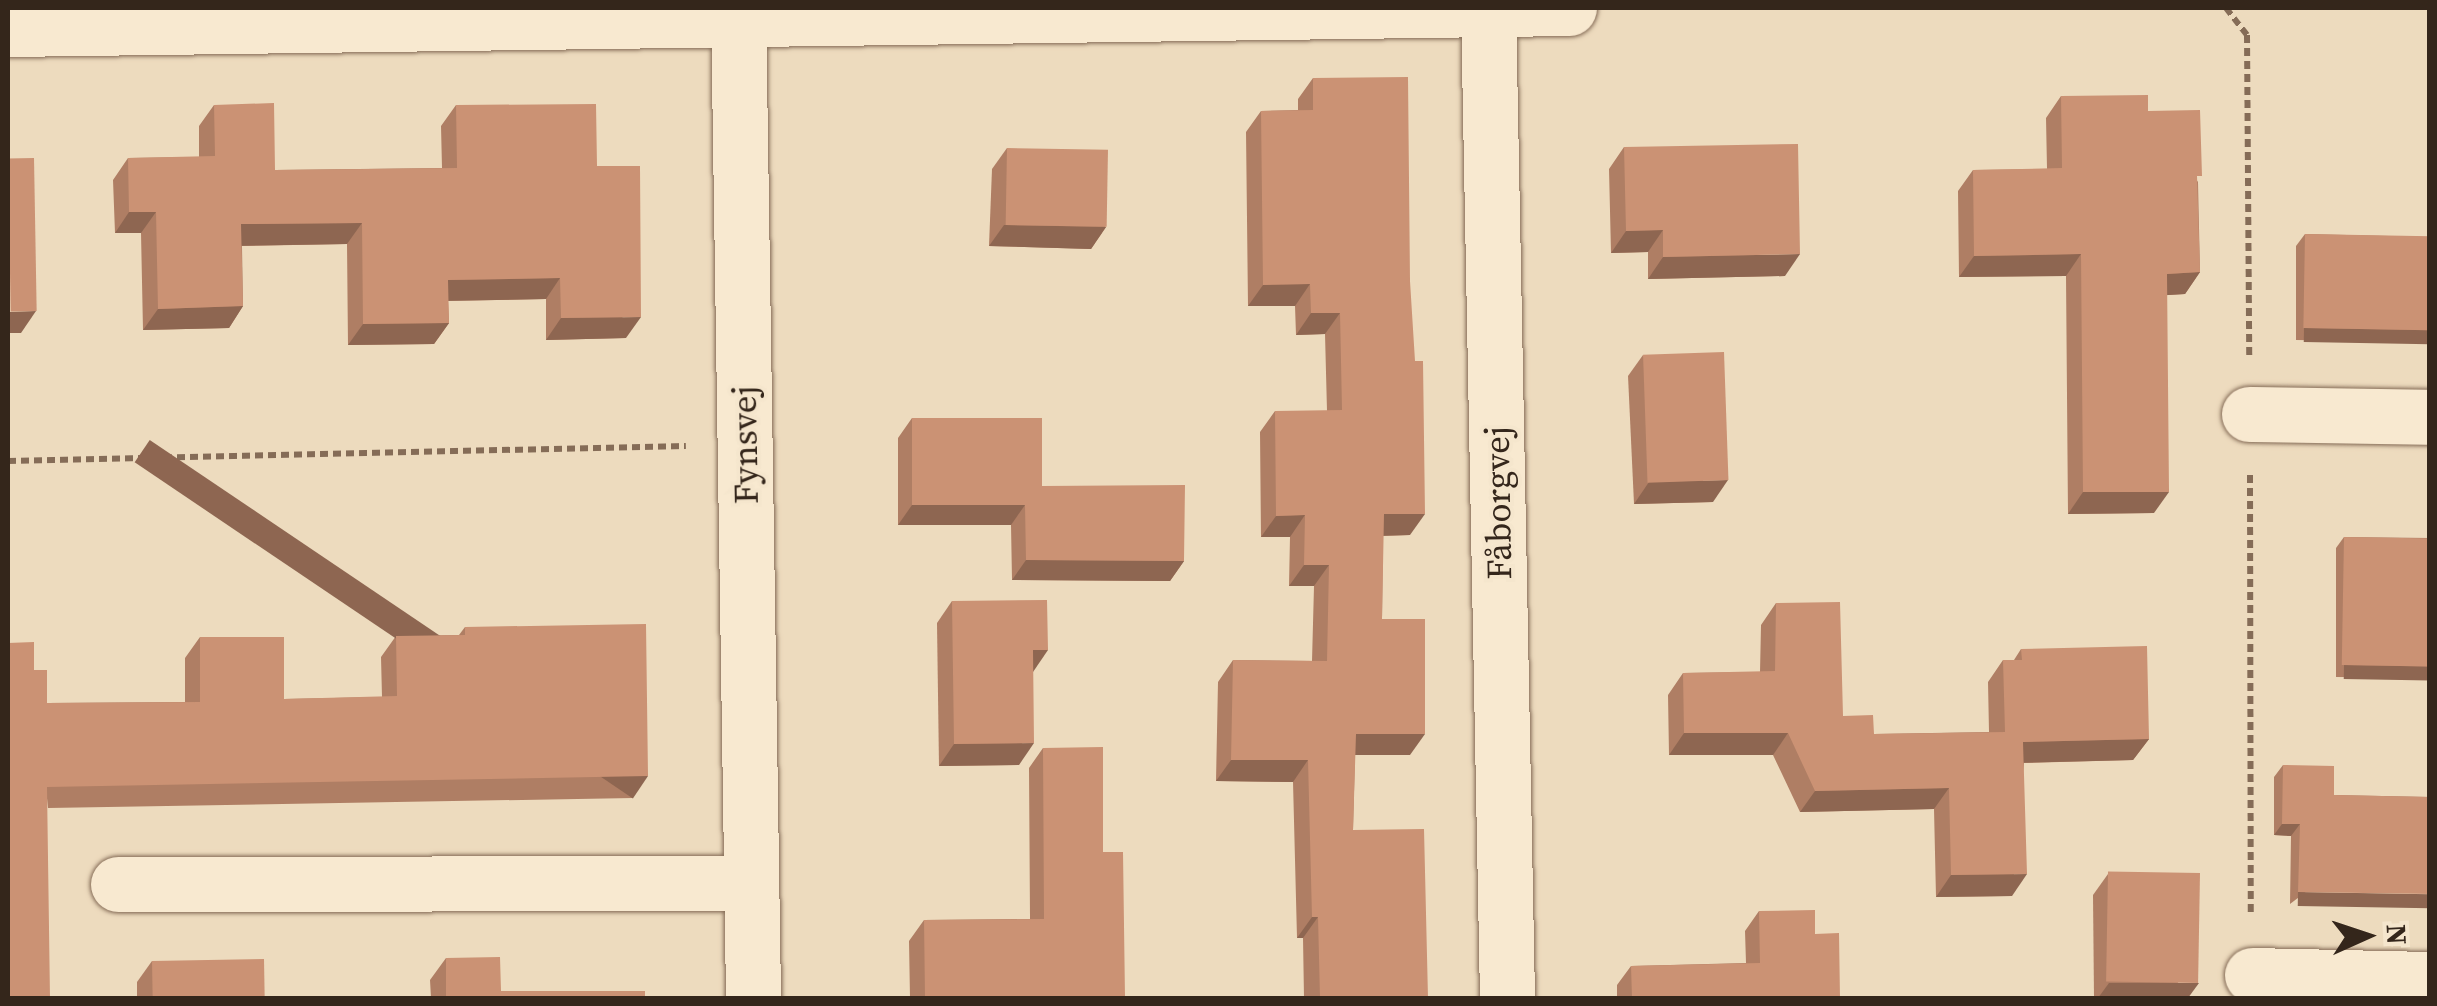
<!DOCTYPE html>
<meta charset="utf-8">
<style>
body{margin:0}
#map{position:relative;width:2437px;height:1006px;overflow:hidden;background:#eddbbe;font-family:"Source Serif 4",serif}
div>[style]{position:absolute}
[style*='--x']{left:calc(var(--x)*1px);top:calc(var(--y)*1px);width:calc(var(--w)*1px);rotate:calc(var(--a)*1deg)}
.path>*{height:6px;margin-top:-3px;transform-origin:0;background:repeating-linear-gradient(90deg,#856c57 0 8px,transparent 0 13px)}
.roads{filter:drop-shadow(0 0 2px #856c57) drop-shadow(0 0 2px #856c57)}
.minor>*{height:55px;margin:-27.5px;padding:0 27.5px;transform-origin:27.5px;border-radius:27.5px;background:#f8e9d0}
.tertiary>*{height:55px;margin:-27.5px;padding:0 27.5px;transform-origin:27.5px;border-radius:27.5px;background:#f8e9d0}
.wall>*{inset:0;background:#af7e64}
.shaded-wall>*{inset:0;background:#8e6651;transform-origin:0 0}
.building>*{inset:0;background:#cb9274;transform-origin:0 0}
span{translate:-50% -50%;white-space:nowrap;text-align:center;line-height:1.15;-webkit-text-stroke:8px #f5e6cd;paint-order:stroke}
.street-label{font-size:35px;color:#34261b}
.frame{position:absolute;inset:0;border:10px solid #34261b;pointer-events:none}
.north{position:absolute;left:2317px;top:886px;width:100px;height:100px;-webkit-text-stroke:8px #f5e6cd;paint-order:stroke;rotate:87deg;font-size:28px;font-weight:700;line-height:40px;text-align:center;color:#34261b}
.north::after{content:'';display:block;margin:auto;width:35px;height:45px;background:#34261b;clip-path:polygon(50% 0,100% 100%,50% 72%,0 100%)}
</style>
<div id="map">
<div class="path">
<i style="--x:2226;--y:8;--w:34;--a:52"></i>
<i style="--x:2247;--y:35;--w:322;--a:89.6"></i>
<i style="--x:8;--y:461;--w:678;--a:-1.27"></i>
<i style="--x:2250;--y:475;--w:442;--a:89.9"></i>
</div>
<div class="roads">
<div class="minor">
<i style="--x:1488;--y:8;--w:990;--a:88.9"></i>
<i style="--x:8;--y:29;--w:1561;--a:-0.77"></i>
<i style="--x:2249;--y:414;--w:181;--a:0.9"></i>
<i style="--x:118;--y:884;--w:633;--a:-0.09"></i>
<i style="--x:2252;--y:975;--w:178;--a:1.3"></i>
</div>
<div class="tertiary">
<i style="--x:738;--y:8;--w:990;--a:89.13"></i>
</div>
</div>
<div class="wall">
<i style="clip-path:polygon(1313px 78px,1410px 535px,1383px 536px,1382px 619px,1410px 755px,1355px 755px,1353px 830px,1428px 998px,1304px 998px,1303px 938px,1297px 938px,1293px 782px,1216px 781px,1218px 682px,1233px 660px,1312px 661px,1314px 586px,1289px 586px,1290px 537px,1261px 537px,1260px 432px,1275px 411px,1327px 411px,1325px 334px,1296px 335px,1295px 306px,1248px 306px,1246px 132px,1261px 111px,1298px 110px,1298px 99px)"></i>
<i style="clip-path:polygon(2061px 96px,2148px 111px,2198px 182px,2200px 272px,2185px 294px,2167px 295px,2154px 513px,2068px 514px,2066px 276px,1959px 277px,1958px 191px,1973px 170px,2047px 169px,2046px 118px)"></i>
<i style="clip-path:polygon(214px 105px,275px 170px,442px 168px,441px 126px,456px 105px,597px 166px,626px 338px,546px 340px,546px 299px,448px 301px,449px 323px,434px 344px,348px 345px,347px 244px,242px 246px,243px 306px,229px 328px,143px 330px,141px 233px,115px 233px,113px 180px,128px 158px,199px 157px,199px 126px)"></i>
<i style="clip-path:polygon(1624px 147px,1785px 276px,1648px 279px,1648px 252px,1611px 253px,1609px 169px)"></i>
<i style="clip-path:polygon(1007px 148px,1106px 227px,1091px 249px,989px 246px,992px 169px)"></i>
<i style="clip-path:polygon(2305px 234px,2430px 237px,2430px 342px,2296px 340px,2296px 246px)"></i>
<i style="clip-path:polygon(1643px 355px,1713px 502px,1634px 504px,1628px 376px)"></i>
<i style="clip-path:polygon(912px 418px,1042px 486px,1184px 561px,1170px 581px,1012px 580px,1011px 525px,898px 525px,898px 438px)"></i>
<i style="clip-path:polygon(2344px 537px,2430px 538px,2430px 678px,2336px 677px,2336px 548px)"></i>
<i style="clip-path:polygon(952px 601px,1033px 671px,1019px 765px,939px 766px,937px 623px)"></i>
<i style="clip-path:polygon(1776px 603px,1843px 716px,1874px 734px,1989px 732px,1988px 682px,2003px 660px,2014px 660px,2021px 649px,2149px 739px,2133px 760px,2024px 763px,2012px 896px,1936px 897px,1934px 809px,1800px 812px,1773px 755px,1669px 755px,1668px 695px,1683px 673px,1760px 672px,1761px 625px)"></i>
<i style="clip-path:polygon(465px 627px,633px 798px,48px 808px,34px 670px,47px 703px,185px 702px,185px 658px,200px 637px,284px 699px,382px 697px,381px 657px,396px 636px,459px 635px)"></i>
<i style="clip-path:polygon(1043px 748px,1103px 852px,1125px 998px,910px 998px,909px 941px,924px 920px,1030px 919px,1029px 768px)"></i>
<i style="clip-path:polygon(2283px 765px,2334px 795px,2430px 797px,2290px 904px,2291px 836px,2274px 835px,2274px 777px)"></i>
<i style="clip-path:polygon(2108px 874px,2188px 998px,2094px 998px,2093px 895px)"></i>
<i style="clip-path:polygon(1759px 911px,1815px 934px,1840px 998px,1617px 998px,1617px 985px,1631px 966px,1746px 963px,1745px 931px)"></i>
<i style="clip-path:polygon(446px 958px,501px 991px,645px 998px,431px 998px,430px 980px)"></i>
<i style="clip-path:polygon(152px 961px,265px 998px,137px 998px,137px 982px)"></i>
</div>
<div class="shaded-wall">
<i style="clip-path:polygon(129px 212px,156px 212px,141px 233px,115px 233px)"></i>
<i style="clip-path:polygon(362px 223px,347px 244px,227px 246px,241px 224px)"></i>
<i style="clip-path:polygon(1004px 225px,1106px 227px,1091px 249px,989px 246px)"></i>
<i style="clip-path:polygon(1663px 230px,1648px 252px,1611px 253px,1626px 231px)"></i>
<i style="clip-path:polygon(1800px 254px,1785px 276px,1648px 279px,1663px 257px)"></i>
<i style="clip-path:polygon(2081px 254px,2066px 276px,1959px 277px,1974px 256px)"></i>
<i style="clip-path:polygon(2200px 272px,2185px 294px,2152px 296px,2167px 274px)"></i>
<i style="clip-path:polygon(560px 278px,546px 299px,433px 301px,448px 280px)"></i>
<i style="clip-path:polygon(1310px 284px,1295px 306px,1248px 306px,1263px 285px)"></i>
<i style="clip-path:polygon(243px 306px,229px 328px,143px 330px,158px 309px)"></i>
<i style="clip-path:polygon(36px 311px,21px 333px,8px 333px,8px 312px)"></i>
<i style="clip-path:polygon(1311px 313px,1340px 313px,1325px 334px,1296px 335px)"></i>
<i style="clip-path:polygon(641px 317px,626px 338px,546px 340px,561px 318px)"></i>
<i style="clip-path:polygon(449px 323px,434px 344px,348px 345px,363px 324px)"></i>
<i style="left:2304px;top:328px;width:126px;height:14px;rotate:1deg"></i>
<i style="clip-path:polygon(1728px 480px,1713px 502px,1634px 504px,1649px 482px)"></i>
<i style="clip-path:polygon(2083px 492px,2169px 492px,2154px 513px,2068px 514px)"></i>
<i style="clip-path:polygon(912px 505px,1025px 505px,1011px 525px,898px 525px)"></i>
<i style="clip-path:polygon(1384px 514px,1425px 514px,1410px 535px,1369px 536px)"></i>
<i style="clip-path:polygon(1305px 515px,1290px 537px,1261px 537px,1276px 516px)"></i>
<i style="clip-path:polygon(1026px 560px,1184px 561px,1170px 581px,1012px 580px)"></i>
<i style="clip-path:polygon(1304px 565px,1329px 565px,1314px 586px,1289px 586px)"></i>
<i style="clip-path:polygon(1033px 650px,1048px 650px,1033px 672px)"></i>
<i style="left:2344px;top:665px;width:86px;height:14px;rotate:1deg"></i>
<i style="clip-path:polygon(1684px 733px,1788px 733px,1773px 755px,1669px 755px)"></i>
<i style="clip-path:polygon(1356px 734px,1425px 734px,1410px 755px,1341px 755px)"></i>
<i style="clip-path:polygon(2149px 739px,2133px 760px,2008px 763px,2023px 742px)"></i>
<i style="clip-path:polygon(1034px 743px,1019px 765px,939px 766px,954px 744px)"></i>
<i style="clip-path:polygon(1231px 760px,1308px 760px,1293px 782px,1216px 781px)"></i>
<i style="left:648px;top:776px;width:27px;height:601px;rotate:124deg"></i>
<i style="clip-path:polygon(1949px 788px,1934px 809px,1800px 812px,1815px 791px)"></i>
<i style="clip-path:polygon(2282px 824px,2300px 824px,2291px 836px,2274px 835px)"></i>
<i style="clip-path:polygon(2027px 874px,2012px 896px,1936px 897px,1951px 875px)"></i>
<i style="left:2298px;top:892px;width:132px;height:14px;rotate:1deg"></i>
<i style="clip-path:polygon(1312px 917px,1318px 917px,1303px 938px,1297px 938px)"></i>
<i style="clip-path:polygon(2109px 983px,2199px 983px,2188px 998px,2098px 998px)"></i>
</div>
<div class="building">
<i style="clip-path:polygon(1408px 77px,1410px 281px,1415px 361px,1423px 361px,1425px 514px,1384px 514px,1382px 619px,1425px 619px,1425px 734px,1356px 734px,1353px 830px,1424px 829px,1428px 998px,1320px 998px,1318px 917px,1312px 917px,1308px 760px,1231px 760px,1233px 660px,1327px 661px,1329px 565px,1304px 565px,1305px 515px,1276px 516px,1275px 411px,1342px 410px,1340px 313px,1311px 313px,1310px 284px,1263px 285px,1261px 111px,1313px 110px,1313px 78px)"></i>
<i style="clip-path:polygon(2148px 95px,2148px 111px,2200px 110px,2202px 176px,2197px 176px,2200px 272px,2167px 274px,2169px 492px,2083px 492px,2081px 254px,1974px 256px,1973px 170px,2062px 168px,2061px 96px)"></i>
<i style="clip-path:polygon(274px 103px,275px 170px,457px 168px,456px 105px,596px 104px,597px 166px,640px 166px,641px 317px,561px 318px,560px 278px,448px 280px,449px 323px,363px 324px,362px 223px,241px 224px,243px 306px,158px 309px,156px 212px,129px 212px,128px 158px,215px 156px,214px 105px)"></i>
<i style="clip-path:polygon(1798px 144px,1800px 254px,1663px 257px,1663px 230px,1626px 231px,1624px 147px)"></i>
<i style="left:1007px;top:148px;width:101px;height:77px;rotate:1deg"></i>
<i style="left:34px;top:158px;width:153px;height:26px;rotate:89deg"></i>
<i style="left:2305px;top:234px;width:125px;height:94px;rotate:1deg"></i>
<i style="left:1724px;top:352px;width:128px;height:81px;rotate:88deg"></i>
<i style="clip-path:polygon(912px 418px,1042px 418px,1042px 486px,1185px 485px,1184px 561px,1026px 560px,1025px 505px,912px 505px)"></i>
<i style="left:2344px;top:537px;width:86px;height:128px;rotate:1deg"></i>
<i style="clip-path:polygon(1047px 600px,1048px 650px,1033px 650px,1034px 743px,954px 744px,952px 601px)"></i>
<i style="clip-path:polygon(1840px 602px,1843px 716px,1873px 715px,1874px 734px,2005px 732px,2003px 660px,2022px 660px,2021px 649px,2147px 646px,2149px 739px,2023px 742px,2027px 874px,1951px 875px,1949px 788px,1815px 791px,1788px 733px,1684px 733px,1683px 673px,1775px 671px,1776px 603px)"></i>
<i style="clip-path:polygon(646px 624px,648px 776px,47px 787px,50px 998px,8px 998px,8px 643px,34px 642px,34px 670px,47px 670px,47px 703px,200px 702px,200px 637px,284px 637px,284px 699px,397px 696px,396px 636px,465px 635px,465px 627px)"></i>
<i style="clip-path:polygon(1103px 747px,1103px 852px,1123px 852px,1125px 998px,925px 998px,924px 920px,1044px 919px,1043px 748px)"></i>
<i style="clip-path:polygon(2283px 765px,2334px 766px,2334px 795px,2430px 797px,2430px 894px,2298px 892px,2300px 824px,2282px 824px)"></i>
<i style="left:2200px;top:873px;width:110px;height:92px;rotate:91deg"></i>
<i style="clip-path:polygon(1815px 910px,1815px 934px,1839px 933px,1840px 998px,1632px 998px,1631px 966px,1760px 963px,1759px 911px)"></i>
<i style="clip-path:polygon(500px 957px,501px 991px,645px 991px,645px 998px,446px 998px,446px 958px)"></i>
<i style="left:264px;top:959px;width:39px;height:112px;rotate:89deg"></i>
</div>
<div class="street-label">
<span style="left:745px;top:445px;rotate:-91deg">Fynsvej</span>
<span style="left:1498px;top:503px;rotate:-91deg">Fåborgvej</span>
</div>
<div class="frame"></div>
<div class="north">N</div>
</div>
